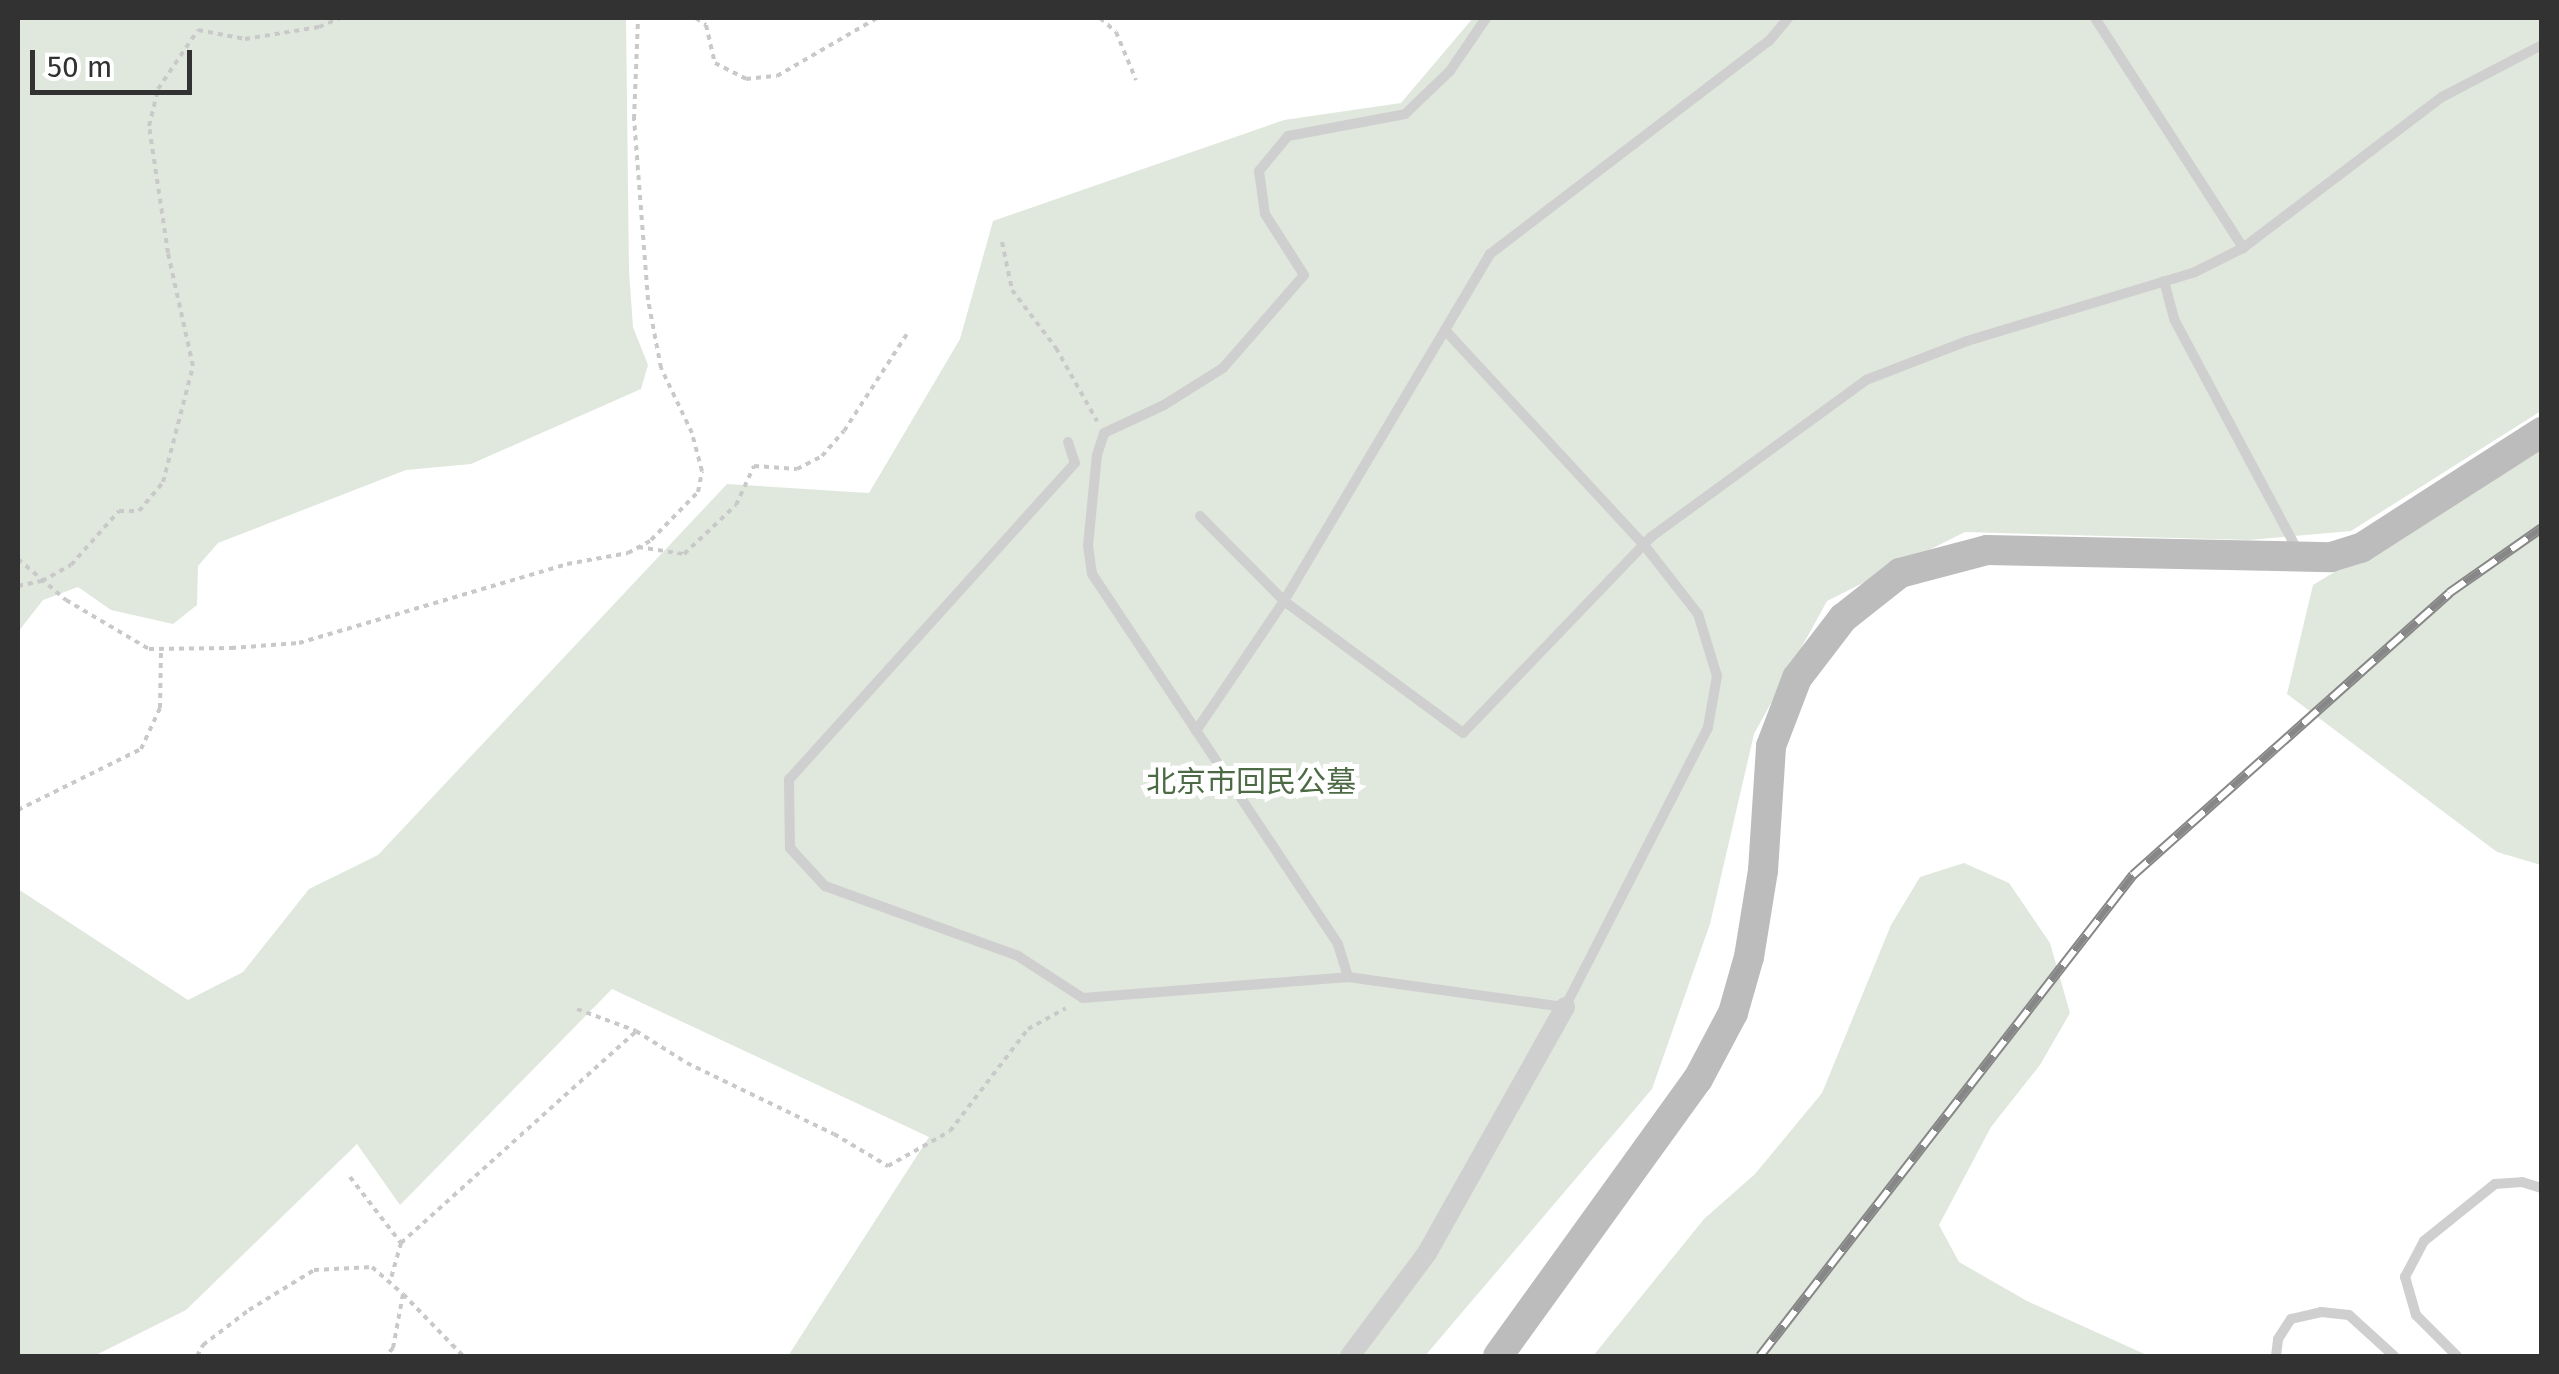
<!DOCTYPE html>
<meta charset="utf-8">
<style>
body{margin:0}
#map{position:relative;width:2559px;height:1374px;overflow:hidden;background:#fff;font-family:"Fira Sans","Noto Sans SC",sans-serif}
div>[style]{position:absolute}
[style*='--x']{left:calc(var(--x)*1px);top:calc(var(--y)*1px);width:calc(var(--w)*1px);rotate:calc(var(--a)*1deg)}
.green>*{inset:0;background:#e0e8dd}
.path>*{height:4px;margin-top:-2px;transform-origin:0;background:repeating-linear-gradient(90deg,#c9c9c9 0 5px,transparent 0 10px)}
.lane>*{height:10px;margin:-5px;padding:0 5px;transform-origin:5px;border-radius:5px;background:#cfcfcf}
.street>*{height:20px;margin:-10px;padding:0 10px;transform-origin:10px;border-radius:10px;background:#cfcfcf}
.secondary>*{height:30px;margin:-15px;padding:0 15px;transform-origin:15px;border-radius:15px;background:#bcbcbc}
.rail>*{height:10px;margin-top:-5px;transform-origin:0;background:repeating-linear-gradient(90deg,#fff 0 19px,#878787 0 38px);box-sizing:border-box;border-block:2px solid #878787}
span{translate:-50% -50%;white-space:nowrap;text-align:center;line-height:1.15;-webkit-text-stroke:10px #fff;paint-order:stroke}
.park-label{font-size:30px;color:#4c6a44}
.frame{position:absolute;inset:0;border:20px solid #323232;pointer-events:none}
.scale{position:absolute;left:30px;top:50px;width:162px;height:45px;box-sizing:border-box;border:5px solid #323232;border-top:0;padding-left:12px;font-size:30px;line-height:35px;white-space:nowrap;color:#323232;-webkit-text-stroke:8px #fff;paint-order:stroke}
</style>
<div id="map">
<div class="green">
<i style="clip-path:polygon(18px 18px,626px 18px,629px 271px,633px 327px,648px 365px,641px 389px,471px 464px,406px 470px,218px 543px,198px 566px,197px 605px,173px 624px,111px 610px,78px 587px,43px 600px,18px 632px)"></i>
<i style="clip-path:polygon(1473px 18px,2541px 18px,2541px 411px,2351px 531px,2249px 540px,1965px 532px,1827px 601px,1754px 734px,1710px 924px,1652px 1089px,1425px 1356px,788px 1356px,929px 1137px,612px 989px,400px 1205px,357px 1144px,186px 1310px,94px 1356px,18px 1356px,18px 889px,188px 1000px,243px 972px,309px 889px,378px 855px,727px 484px,869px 493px,960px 339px,993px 221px,1284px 120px,1401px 103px)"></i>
<i style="clip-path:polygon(2541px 447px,2541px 865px,2497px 852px,2287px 694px,2313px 585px)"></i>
<i style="clip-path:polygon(1964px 863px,2009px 883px,2050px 943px,2070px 1013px,2040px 1065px,1991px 1127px,1939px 1225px,1959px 1262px,2027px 1301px,2149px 1356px,1593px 1356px,1704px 1219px,1755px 1174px,1822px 1093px,1891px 925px,1920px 877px)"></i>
</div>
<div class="path">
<i style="--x:696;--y:18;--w:12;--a:35"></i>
<i style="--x:706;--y:25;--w:39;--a:77"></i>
<i style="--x:715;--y:63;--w:35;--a:27"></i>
<i style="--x:746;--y:79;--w:31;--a:-6"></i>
<i style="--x:777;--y:76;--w:116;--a:-30.1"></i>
<i style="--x:1100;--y:18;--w:21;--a:41"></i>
<i style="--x:1116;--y:32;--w:52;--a:67.4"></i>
<i style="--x:1002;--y:242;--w:49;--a:78.2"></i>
<i style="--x:1012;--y:290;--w:73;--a:52.8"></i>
<i style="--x:1056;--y:348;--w:84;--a:60.7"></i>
<i style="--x:638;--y:547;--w:47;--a:8.7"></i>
<i style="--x:684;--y:554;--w:71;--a:-43.3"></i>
<i style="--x:736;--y:505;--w:43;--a:-65.2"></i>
<i style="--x:754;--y:466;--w:43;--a:4"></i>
<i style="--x:797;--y:469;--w:28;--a:-27"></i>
<i style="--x:822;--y:456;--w:33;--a:-49"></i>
<i style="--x:844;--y:431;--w:119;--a:-57"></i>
<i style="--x:18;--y:559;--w:63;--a:40.5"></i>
<i style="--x:66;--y:600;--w:96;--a:30.6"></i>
<i style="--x:149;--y:649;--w:82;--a:-0.7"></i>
<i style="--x:231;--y:648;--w:68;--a:-4.2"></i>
<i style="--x:299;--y:643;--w:279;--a:-16.4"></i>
<i style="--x:567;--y:564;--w:62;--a:-10.2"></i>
<i style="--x:628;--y:553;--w:26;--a:-29"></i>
<i style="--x:651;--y:540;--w:67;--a:-45.6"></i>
<i style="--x:698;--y:492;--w:21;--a:-79"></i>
<i style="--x:702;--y:471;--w:39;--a:-105"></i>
<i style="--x:692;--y:433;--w:72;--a:-115.5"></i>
<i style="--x:661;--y:368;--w:69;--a:-100.8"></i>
<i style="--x:648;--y:300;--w:182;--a:-94.4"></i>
<i style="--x:634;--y:119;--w:101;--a:-87.7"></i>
<i style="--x:18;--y:586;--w:25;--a:-12"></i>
<i style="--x:42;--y:581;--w:33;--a:-29"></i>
<i style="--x:71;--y:565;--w:72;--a:-48.4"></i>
<i style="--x:119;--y:511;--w:20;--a:0"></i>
<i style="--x:139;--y:511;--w:38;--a:-50"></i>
<i style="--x:163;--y:482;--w:120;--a:-75.5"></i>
<i style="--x:193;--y:366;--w:116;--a:-102.5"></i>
<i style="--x:168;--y:253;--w:128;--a:-98.5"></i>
<i style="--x:149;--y:126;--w:38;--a:-76"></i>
<i style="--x:158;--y:89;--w:71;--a:-55.9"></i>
<i style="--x:198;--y:30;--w:48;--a:10.8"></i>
<i style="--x:245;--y:39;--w:75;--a:-9.2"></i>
<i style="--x:319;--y:27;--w:23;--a:-23"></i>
<i style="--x:18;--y:810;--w:137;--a:-26.4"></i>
<i style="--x:141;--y:749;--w:45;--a:-65.1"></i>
<i style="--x:160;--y:708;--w:57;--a:-89"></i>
<i style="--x:577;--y:1009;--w:63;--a:20.4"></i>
<i style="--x:636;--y:1031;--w:60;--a:32.1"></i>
<i style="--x:687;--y:1063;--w:163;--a:25.8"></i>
<i style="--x:834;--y:1134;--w:63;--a:30.7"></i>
<i style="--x:888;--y:1166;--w:71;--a:-29.4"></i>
<i style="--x:950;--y:1131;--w:128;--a:-52.6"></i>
<i style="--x:1028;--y:1029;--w:43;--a:-28.9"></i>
<i style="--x:350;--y:1177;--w:83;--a:52.3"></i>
<i style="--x:401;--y:1243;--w:41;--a:105.8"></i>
<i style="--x:401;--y:1243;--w:315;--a:-42"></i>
<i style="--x:403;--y:1294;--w:86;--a:45.9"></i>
<i style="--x:197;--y:1356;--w:13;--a:-61"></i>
<i style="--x:203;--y:1345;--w:58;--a:-37.3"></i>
<i style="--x:249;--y:1310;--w:76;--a:-31.6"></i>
<i style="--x:314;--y:1270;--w:58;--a:-3"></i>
<i style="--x:372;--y:1267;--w:41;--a:41.1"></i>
<i style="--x:403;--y:1294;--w:55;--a:100.5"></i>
<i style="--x:393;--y:1348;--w:11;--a:131"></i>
</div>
<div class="lane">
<i style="--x:2095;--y:18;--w:274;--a:57.2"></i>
<i style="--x:2164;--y:281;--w:39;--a:75"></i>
<i style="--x:2174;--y:319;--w:265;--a:61.9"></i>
<i style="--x:1068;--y:442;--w:22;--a:72"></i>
<i style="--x:1075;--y:463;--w:426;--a:132.1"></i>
<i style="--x:789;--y:779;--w:69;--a:89.2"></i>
<i style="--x:790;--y:848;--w:52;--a:47.4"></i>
<i style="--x:825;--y:886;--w:205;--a:19.9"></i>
<i style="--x:1018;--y:956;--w:77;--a:32.9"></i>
<i style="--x:1083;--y:998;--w:266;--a:-4.5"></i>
<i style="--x:1348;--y:977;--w:34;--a:-107"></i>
<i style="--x:1338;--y:944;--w:444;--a:-123.6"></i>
<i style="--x:1092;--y:574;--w:28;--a:-98"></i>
<i style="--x:1088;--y:546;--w:91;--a:-84.4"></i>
<i style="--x:1097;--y:455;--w:23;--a:-72"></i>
<i style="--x:1104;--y:433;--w:66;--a:-25"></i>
<i style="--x:1164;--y:405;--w:70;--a:-32.1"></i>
<i style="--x:1223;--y:368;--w:123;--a:-48.9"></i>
<i style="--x:1304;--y:275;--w:72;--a:-122.6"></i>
<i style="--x:1265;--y:214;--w:43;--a:-97.9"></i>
<i style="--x:1259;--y:171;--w:45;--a:-50.4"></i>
<i style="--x:1288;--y:136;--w:119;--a:-10.6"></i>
<i style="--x:1405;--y:114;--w:62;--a:-43.7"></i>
<i style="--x:1450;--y:71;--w:64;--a:-55.8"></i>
<i style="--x:1200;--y:516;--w:120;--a:45.3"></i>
<i style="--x:1284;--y:601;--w:222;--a:36.4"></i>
<i style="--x:1463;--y:733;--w:272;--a:-46.2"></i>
<i style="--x:1651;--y:537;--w:266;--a:-36.1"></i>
<i style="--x:1866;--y:380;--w:108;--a:-21.1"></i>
<i style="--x:1967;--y:341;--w:238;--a:-16.8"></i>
<i style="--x:2195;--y:272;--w:54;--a:-26.6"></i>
<i style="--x:2243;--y:248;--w:250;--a:-37.2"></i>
<i style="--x:2442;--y:97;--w:113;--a:-27.5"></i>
<i style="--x:1196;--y:731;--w:157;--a:-55.9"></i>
<i style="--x:1284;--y:601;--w:404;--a:-59.3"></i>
<i style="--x:1490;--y:254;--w:351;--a:-37.4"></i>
<i style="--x:1769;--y:41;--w:30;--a:-50"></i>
<i style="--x:1348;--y:977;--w:219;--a:7.9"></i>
<i style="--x:1565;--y:1007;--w:314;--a:-62.9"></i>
<i style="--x:1708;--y:727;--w:52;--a:-80"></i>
<i style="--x:1717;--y:676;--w:65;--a:-107"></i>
<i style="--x:1698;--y:614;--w:88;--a:-128"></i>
<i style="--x:1644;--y:545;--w:293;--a:-132.8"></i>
<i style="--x:2276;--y:1356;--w:17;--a:-83"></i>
<i style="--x:2278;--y:1339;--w:24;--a:-57"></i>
<i style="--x:2291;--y:1319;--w:31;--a:-13"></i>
<i style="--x:2321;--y:1312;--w:28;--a:6"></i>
<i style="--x:2349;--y:1315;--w:61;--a:42.3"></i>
<i style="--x:2457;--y:1356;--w:58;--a:-135"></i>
<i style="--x:2416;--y:1315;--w:40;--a:-106"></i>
<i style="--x:2405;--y:1277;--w:41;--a:-62.2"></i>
<i style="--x:2424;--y:1241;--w:91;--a:-38.8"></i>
<i style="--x:2495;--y:1184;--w:27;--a:-4"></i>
<i style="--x:2522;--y:1182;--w:21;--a:17"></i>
</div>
<div class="street">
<i style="--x:1350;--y:1356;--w:129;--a:-53.2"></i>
<i style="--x:1427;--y:1253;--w:282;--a:-60.7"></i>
</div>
<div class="secondary">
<i style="--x:1498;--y:1356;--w:342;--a:-54.2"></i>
<i style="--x:1698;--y:1079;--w:75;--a:-62.1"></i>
<i style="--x:1733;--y:1013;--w:58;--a:-74.1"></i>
<i style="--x:1749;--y:957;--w:87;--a:-80.8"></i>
<i style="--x:1763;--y:871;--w:125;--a:-86.3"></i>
<i style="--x:1771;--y:746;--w:73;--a:-69.1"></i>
<i style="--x:1797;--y:678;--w:76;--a:-52.5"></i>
<i style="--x:1843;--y:618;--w:73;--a:-38.3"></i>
<i style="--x:1900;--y:573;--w:90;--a:-14.8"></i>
<i style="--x:1987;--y:550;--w:344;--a:1.2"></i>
<i style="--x:2331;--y:557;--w:31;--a:-17"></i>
<i style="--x:2361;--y:548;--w:215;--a:-32.7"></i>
</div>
<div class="rail">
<i style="--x:1760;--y:1356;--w:609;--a:-52.21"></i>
<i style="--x:2133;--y:875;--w:424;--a:-41.7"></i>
<i style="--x:2449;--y:593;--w:113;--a:-35"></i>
</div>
<div class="park-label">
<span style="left:1251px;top:782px">北京市回民公墓</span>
</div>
<div class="frame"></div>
<div class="scale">50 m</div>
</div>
